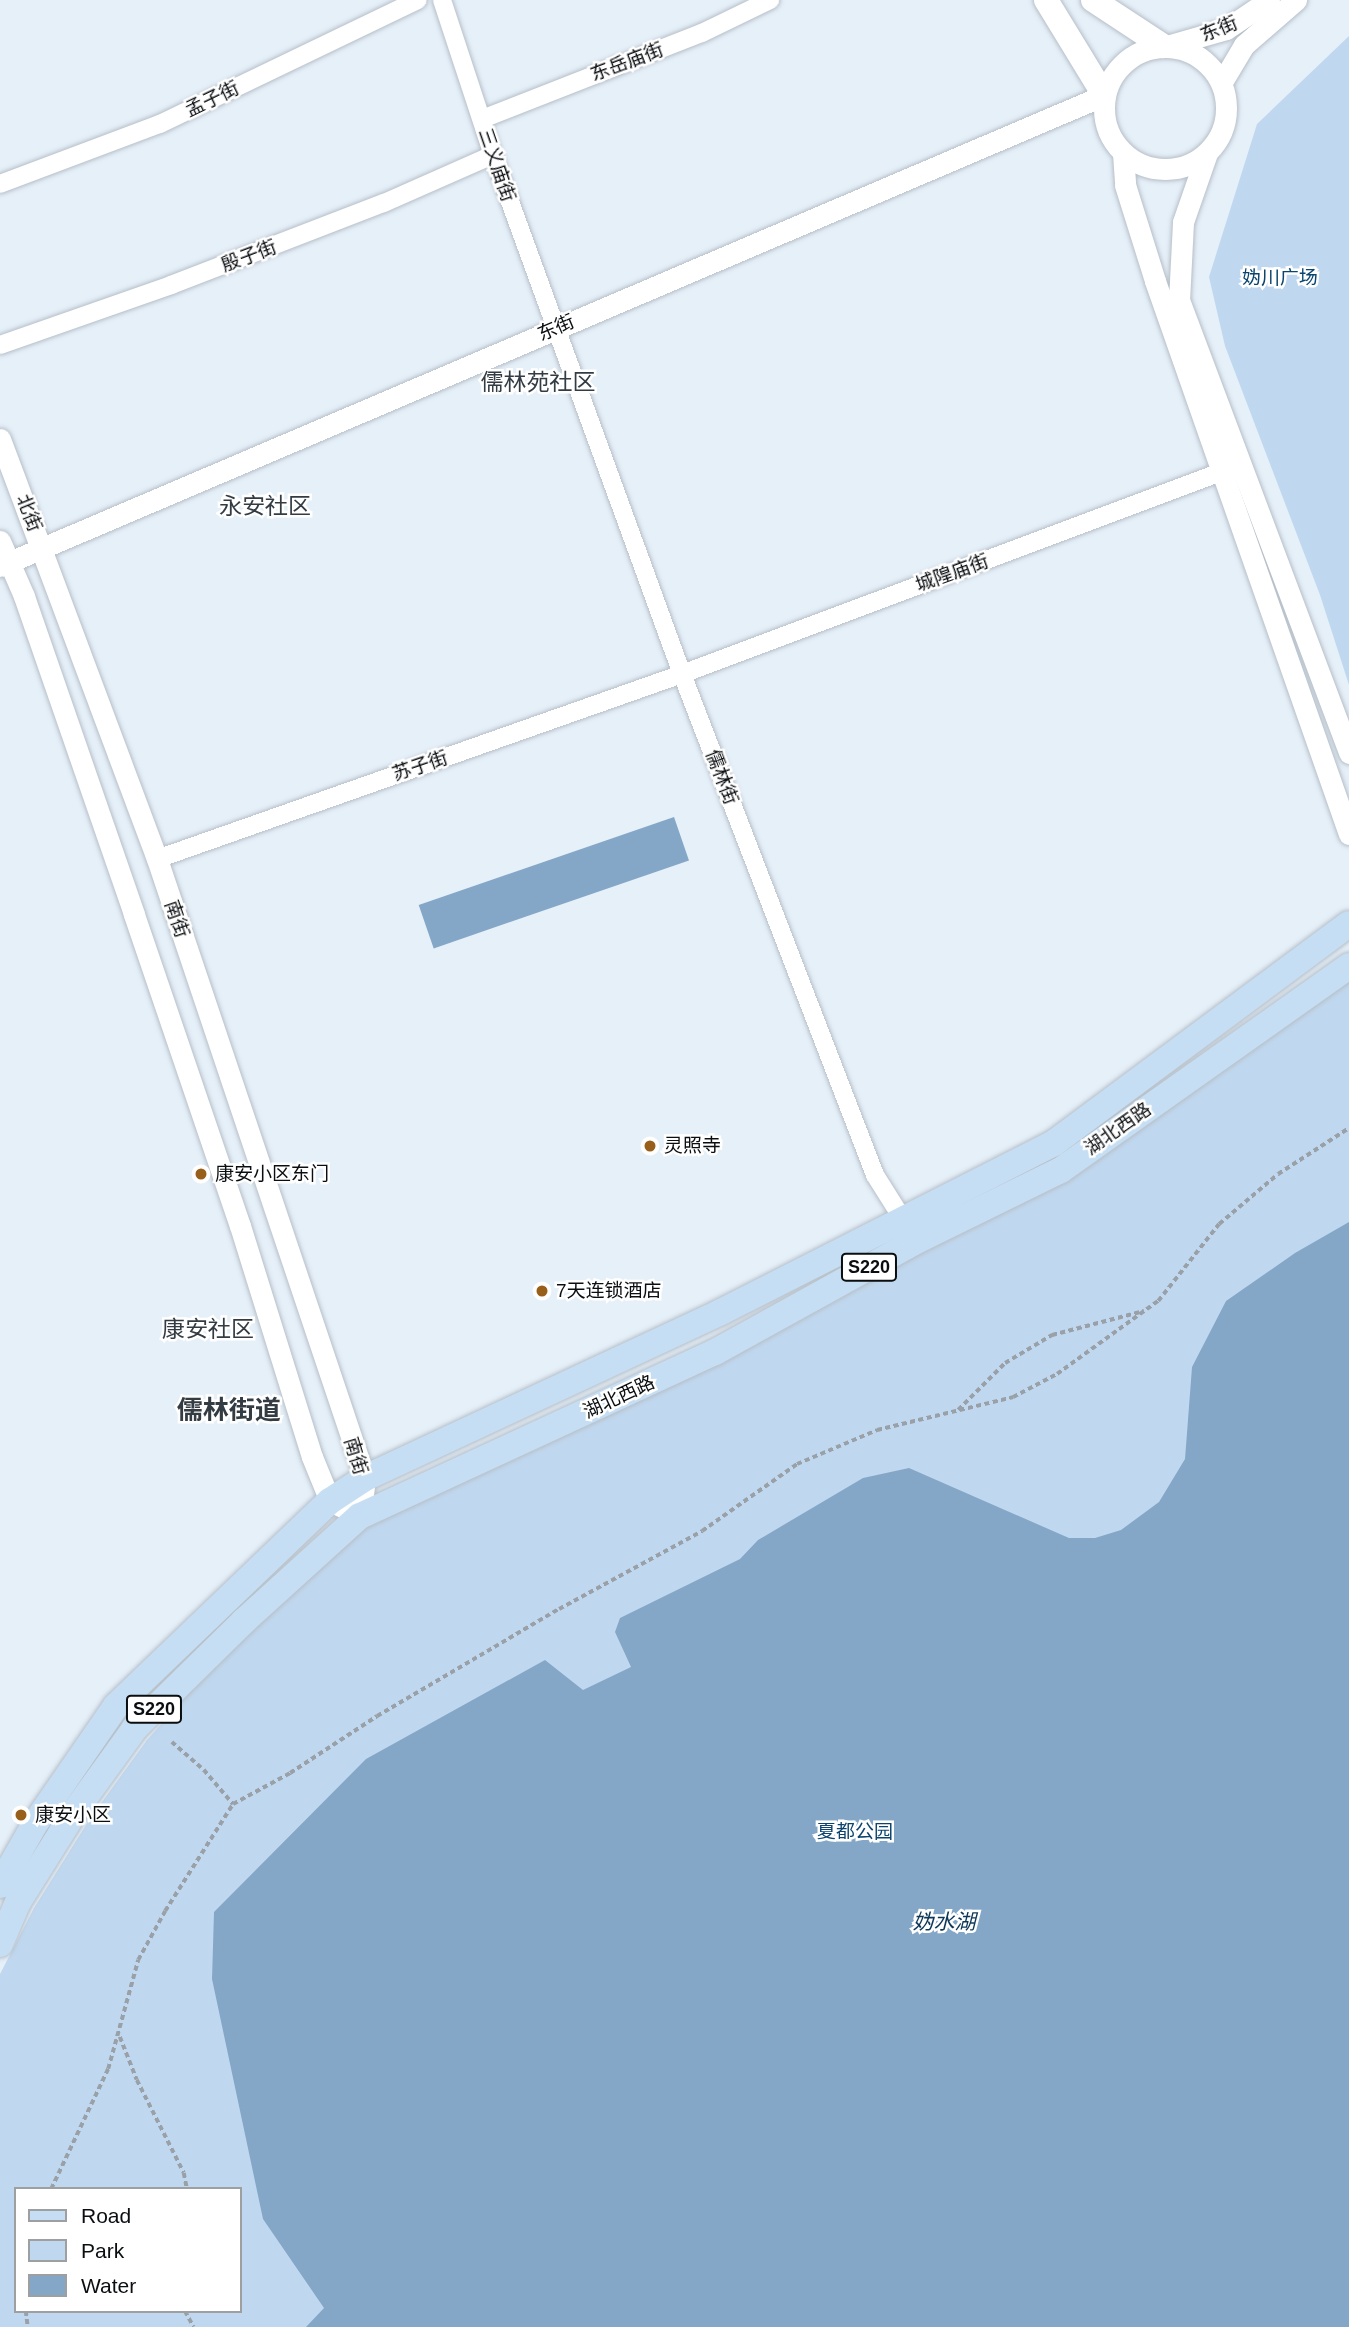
<!DOCTYPE html>
<meta charset="utf-8">
<style>
body{margin:0}
#map{position:relative;width:1349px;height:2327px;overflow:hidden;background:#e6f0f9;font-family:Helvetica,"Noto Sans SC",sans-serif}
div>[style]{position:absolute}
[style*='--x']{left:calc(var(--x)*1px);top:calc(var(--y)*1px);width:calc(var(--w)*1px);rotate:calc(var(--a)*1deg)}
.green>*{inset:0;background:#c0d8ef}
.water>*{inset:0;background:#84a7c7;transform-origin:0 0}
.path>*{height:3.5px;margin-top:-1.75px;transform-origin:0;background:repeating-linear-gradient(90deg,#99a0a7 0 5px,transparent 0 8.5px)}
.roads{filter:drop-shadow(0 0 2px #b6bfc8) drop-shadow(0 0 2px #b6bfc8)}
.minor>*{height:18px;margin:-9px;padding:0 9px;transform-origin:9px;border-radius:9px;background:#fff}
.tertiary>*{height:21px;margin:-10.5px;padding:0 10.5px;transform-origin:10.5px;border-radius:10.5px;background:#fff}
.tertiary>.ring{margin:-10.5px;padding:0;box-sizing:content-box;background:none;border:21px solid #fff;border-radius:50%}
.secondary>*{height:24px;margin:-12px;padding:0 12px;transform-origin:12px;border-radius:12px;background:#fff}
.primary>*{height:26px;margin:-13px;padding:0 13px;transform-origin:13px;border-radius:13px;background:#c6def3}
.dots>*{width:19px;height:19px;translate:-50% -50%;box-sizing:border-box;border:4px solid #fff;border-radius:50%}
span{translate:-50% -50%;white-space:nowrap;text-align:center;line-height:1.15;-webkit-text-stroke:5px #fff;paint-order:stroke}
.shield-label span{padding:2px 5px;background:#fff;border:2px solid;border-radius:5px;-webkit-text-stroke-width:0}
.shield-label{font-size:18px;color:#0b0e11;font-weight:700}
.street-label{font-size:19px;color:#0b0e11}
.park-label{font-size:19px;color:#0b456f}
.poi-label{font-size:19px;color:#0b0e11}
.left{translate:0 -50%;text-align:left}
.water-label{font-size:21px;color:#0d3757;font-style:italic}
.quarter-label{font-size:23px;color:#343c43}
.district-label{font-size:26px;color:#343c43;font-weight:700}
.legend{position:absolute;left:14px;top:2187px;width:228px;height:126px;box-sizing:border-box;background:#fff;border:2px solid #9d9fa0;margin:0;padding:9px 12px;list-style:none;font-size:21px;color:#0b0e11}
.legend li{display:flex;align-items:center;gap:14px;height:35px}
.legend b{width:35px;border:2px solid #9d9fa0}
</style>
<div id="map">
<div class="green">
<i style="clip-path:polygon(1349px 36px,1349px 685px,1320px 595px,1225px 346px,1209px 277px,1257px 124px)"></i>
<i style="clip-path:polygon(evenodd,1349px 966px,1349px 2327px,0 2327px,0 1974px,34px 1908px,91px 1817px,147px 1740px,251px 1624px,360px 1516px,1061px 1170px,1349px 966px,16px 2189px,240px 2189px,240px 2311px,16px 2311px,16px 2189px)"></i>
</div>
<div class="water">
<i style="left:674px;top:817px;width:46px;height:270px;rotate:71deg"></i>
<i style="clip-path:polygon(1349px 1222px,1349px 2327px,306px 2327px,324px 2308px,263px 2219px,212px 1979px,214px 1912px,366px 1759px,545px 1660px,583px 1690px,631px 1667px,615px 1632px,620px 1618px,740px 1559px,758px 1540px,863px 1478px,909px 1468px,1069px 1538px,1095px 1538px,1121px 1530px,1159px 1502px,1185px 1459px,1192px 1367px,1226px 1301px,1295px 1253px)"></i>
</div>
<div class="path">
<i style="--x:958;--y:1410;--w:66;--a:-45"></i>
<i style="--x:1005;--y:1363;--w:55;--a:-30.8"></i>
<i style="--x:1052;--y:1335;--w:95;--a:-14.6"></i>
<i style="--x:172;--y:1742;--w:43;--a:41.2"></i>
<i style="--x:204;--y:1770;--w:45;--a:49.5"></i>
<i style="--x:233;--y:1804;--w:65;--a:-28.5"></i>
<i style="--x:290;--y:1773;--w:104;--a:-33.2"></i>
<i style="--x:377;--y:1716;--w:211;--a:-30.5"></i>
<i style="--x:559;--y:1609;--w:163;--a:-28.6"></i>
<i style="--x:702;--y:1531;--w:116;--a:-35.2"></i>
<i style="--x:797;--y:1464;--w:87;--a:-23"></i>
<i style="--x:877;--y:1430;--w:140;--a:-13.6"></i>
<i style="--x:1013;--y:1397;--w:50;--a:-27.6"></i>
<i style="--x:1057;--y:1374;--w:125;--a:-35.9"></i>
<i style="--x:1158;--y:1301;--w:98;--a:-51.6"></i>
<i style="--x:1219;--y:1224;--w:77;--a:-40.3"></i>
<i style="--x:1278;--y:1174;--w:85;--a:-32.9"></i>
<i style="--x:120;--y:2037;--w:46;--a:68.4"></i>
<i style="--x:137;--y:2080;--w:104;--a:63.2"></i>
<i style="--x:184;--y:2173;--w:16;--a:79"></i>
<i style="--x:51;--y:2189;--w:133;--a:-64.6"></i>
<i style="--x:108;--y:2069;--w:113;--a:-74.6"></i>
<i style="--x:138;--y:1960;--w:56;--a:-61.1"></i>
<i style="--x:165;--y:1911;--w:127;--a:-57.6"></i>
<i style="--x:26;--y:2311;--w:16;--a:83"></i>
<i style="--x:185;--y:2311;--w:18;--a:61"></i>
</div>
<div class="roads">
<div class="minor">
<i style="--x:442;--y:0;--w:163;--a:71.8"></i>
<i style="--x:493;--y:155;--w:552;--a:69.99"></i>
<i style="--x:682;--y:674;--w:537;--a:68.93"></i>
<i style="--x:875;--y:1175;--w:64;--a:57.8"></i>
<i style="--x:482;--y:119;--w:236;--a:-21.4"></i>
<i style="--x:702;--y:33;--w:76;--a:-25.9"></i>
<i style="--x:0;--y:184;--w:171;--a:-20.6"></i>
<i style="--x:160;--y:124;--w:286;--a:-25.7"></i>
<i style="--x:0;--y:345;--w:181;--a:-19.3"></i>
<i style="--x:171;--y:285;--w:228;--a:-21.1"></i>
<i style="--x:384;--y:203;--w:119;--a:-23.8"></i>
<i style="--x:157;--y:859;--w:557;--a:-19.41"></i>
<i style="--x:682;--y:674;--w:576;--a:-20.54"></i>
</div>
<div class="tertiary">
<i style="--x:1170;--y:45;--w:58;--a:-15.9"></i>
<i style="--x:1226;--y:29;--w:52;--a:-34"></i>
<i class="ring" style="left:1104px;top:47px;width:101px;height:101px"></i>
<i style="--x:1222;--y:82;--w:43;--a:-59.3"></i>
<i style="--x:1244;--y:45;--w:69;--a:-40.9"></i>
<i style="--x:1123;--y:153;--w:32;--a:86"></i>
<i style="--x:1125;--y:185;--w:101;--a:72.6"></i>
<i style="--x:1155;--y:281;--w:586;--a:70.67"></i>
<i style="--x:1207;--y:153;--w:73;--a:109.2"></i>
<i style="--x:1183;--y:222;--w:78;--a:92.9"></i>
<i style="--x:1179;--y:300;--w:484;--a:69.4"></i>
<i style="--x:0;--y:439;--w:448;--a:69.5"></i>
<i style="--x:157;--y:859;--w:653;--a:71.43"></i>
<i style="--x:365;--y:1478;--w:38;--a:97"></i>
<i style="--x:360;--y:1516;--w:34;--a:-153"></i>
<i style="--x:330;--y:1501;--w:48;--a:-112.2"></i>
<i style="--x:312;--y:1457;--w:242;--a:-107.3"></i>
<i style="--x:240;--y:1226;--w:330;--a:-108.8"></i>
<i style="--x:134;--y:914;--w:336;--a:-109.1"></i>
<i style="--x:24;--y:596;--w:60;--a:-113.6"></i>
<i style="--x:0;--y:566;--w:1200;--a:-23.1"></i>
</div>
<div class="secondary">
<i style="--x:1046;--y:0;--w:111;--a:58.6"></i>
<i style="--x:1093;--y:0;--w:84;--a:33.3"></i>
</div>
<div class="primary">
<i style="--x:0;--y:1885;--w:73;--a:-60.3"></i>
<i style="--x:36;--y:1822;--w:141;--a:-55.4"></i>
<i style="--x:116;--y:1706;--w:296;--a:-43.8"></i>
<i style="--x:330;--y:1501;--w:42;--a:-33.3"></i>
<i style="--x:365;--y:1478;--w:393;--a:-25"></i>
<i style="--x:721;--y:1312;--w:373;--a:-26.9"></i>
<i style="--x:1054;--y:1143;--w:367;--a:-36.6"></i>
<i style="--x:0;--y:1944;--w:46;--a:-66.8"></i>
<i style="--x:18;--y:1902;--w:107;--a:-57.9"></i>
<i style="--x:75;--y:1811;--w:102;--a:-54.1"></i>
<i style="--x:135;--y:1728;--w:153;--a:-44.5"></i>
<i style="--x:244;--y:1621;--w:156;--a:-42.2"></i>
<i style="--x:360;--y:1516;--w:391;--a:-24.8"></i>
<i style="--x:715;--y:1352;--w:230;--a:-28.9"></i>
<i style="--x:916;--y:1241;--w:161;--a:-26.1"></i>
<i style="--x:1061;--y:1170;--w:353;--a:-35.3"></i>
</div>
</div>
<div class="dots">
<i style="left:650px;top:1146px;background:#975f1a"></i>
<i style="left:201px;top:1174px;background:#975f1a"></i>
<i style="left:542px;top:1291px;background:#975f1a"></i>
<i style="left:21px;top:1815px;background:#975f1a"></i>
</div>
<div class="shield-label">
<span style="left:869px;top:1267px">S220</span>
<span style="left:154px;top:1709px">S220</span>
</div>
<div class="street-label">
<span style="left:1219px;top:29px;rotate:-23deg">东街</span>
<span style="left:627px;top:62px;rotate:-21deg">东岳庙街</span>
<span style="left:212px;top:99px;rotate:-26deg">孟子街</span>
<span style="left:497px;top:165px;rotate:71deg">三义庙街</span>
<span style="left:249px;top:256px;rotate:-21deg">殷子街</span>
<span style="left:556px;top:328px;rotate:-23deg">东街</span>
<span style="left:29px;top:513px;rotate:68deg">北街</span>
<span style="left:952px;top:573px;rotate:-20deg">城隍庙街</span>
<span style="left:420px;top:766px;rotate:-19deg">苏子街</span>
<span style="left:722px;top:777px;rotate:69deg">儒林街</span>
<span style="left:177px;top:919px;rotate:71deg">南街</span>
<span style="left:1118px;top:1129px;rotate:-35deg">湖北西路</span>
<span style="left:619px;top:1397px;rotate:-25deg">湖北西路</span>
<span style="left:356px;top:1456px;rotate:73deg">南街</span>
</div>
<div class="park-label">
<span style="left:1280px;top:278px">妫川广场</span>
<span style="left:855px;top:1832px">夏都公园</span>
</div>
<div class="poi-label">
<span class="left" style="left:664px;top:1146px">灵照寺</span>
<span class="left" style="left:215px;top:1174px">康安小区东门</span>
<span class="left" style="left:556px;top:1291px">7天连锁酒店</span>
<span class="left" style="left:35px;top:1815px">康安小区</span>
</div>
<div class="water-label">
<span style="left:944px;top:1922px">妫水湖</span>
</div>
<div class="quarter-label">
<span style="left:538px;top:382px">儒林苑社区</span>
<span style="left:265px;top:506px">永安社区</span>
<span style="left:208px;top:1329px">康安社区</span>
</div>
<div class="district-label">
<span style="left:229px;top:1411px">儒林街道</span>
</div>
<ul class="legend">
<li><b style="height:9px;background:#c6def3"></b>Road</li>
<li><b style="height:19px;background:#c0d8ef"></b>Park</li>
<li><b style="height:19px;background:#84a7c7"></b>Water</li>
</ul>
</div>
